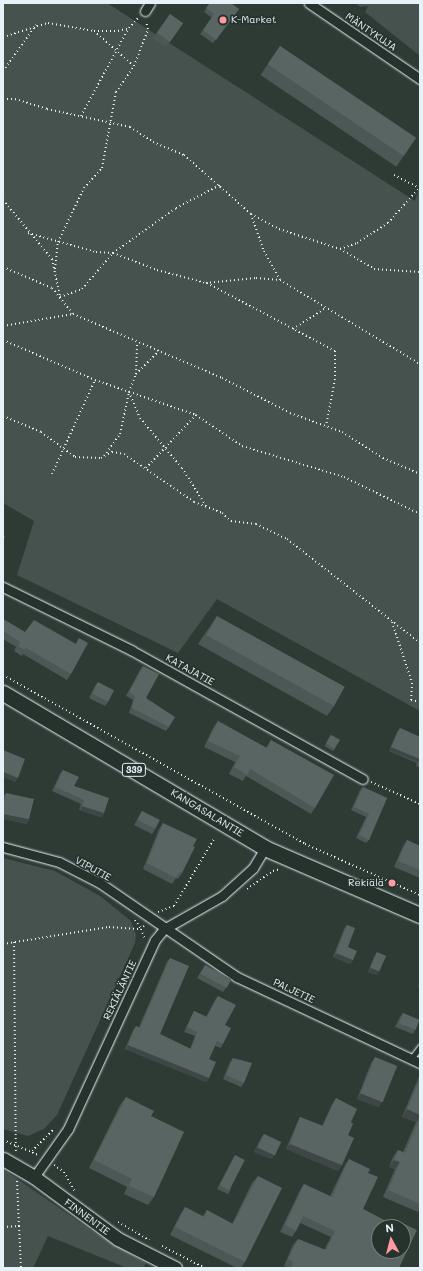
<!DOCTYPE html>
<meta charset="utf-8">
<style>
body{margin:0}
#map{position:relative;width:423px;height:1271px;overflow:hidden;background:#2e3b35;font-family:Mali,sans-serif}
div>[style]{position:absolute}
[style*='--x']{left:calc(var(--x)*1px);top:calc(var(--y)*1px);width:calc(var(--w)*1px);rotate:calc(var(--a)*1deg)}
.green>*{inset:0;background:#45524e}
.path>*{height:2px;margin-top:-1px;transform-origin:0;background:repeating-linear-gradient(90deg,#e8f1f8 0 1px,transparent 0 4px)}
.roads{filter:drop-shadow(0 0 1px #e8f1f8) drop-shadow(0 0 1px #e8f1f8)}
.lane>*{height:4.5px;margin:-2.25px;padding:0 2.25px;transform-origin:2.25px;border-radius:2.25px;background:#26332d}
.street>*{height:9px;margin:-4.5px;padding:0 4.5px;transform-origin:4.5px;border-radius:4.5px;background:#26332d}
.secondary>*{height:13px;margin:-6.5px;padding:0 6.5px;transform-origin:6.5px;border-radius:6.5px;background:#26332d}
.primary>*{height:15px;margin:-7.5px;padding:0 7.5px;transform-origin:7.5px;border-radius:7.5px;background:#26332d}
.wall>*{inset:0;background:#4d5755;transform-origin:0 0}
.shaded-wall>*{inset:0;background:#3e4745;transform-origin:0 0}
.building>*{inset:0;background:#596563;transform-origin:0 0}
.dots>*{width:11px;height:11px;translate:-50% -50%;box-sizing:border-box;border:2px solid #26332d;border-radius:50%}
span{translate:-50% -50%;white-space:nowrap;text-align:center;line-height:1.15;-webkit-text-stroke:3.5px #26332d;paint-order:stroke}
.shield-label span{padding:1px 3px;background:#26332d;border:1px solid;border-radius:3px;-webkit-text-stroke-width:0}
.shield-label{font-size:9px;color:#e8f1f8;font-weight:700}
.poi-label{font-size:10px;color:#e8f1f8}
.left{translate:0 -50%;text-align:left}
.right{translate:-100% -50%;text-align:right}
.street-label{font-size:10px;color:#e8f1f8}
.frame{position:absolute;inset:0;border:4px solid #e8f1f8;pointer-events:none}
.north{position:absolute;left:371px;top:1219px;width:40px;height:40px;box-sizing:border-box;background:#26332d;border:1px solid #747f7e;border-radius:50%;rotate:353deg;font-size:11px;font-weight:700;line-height:16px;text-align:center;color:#e8f1f8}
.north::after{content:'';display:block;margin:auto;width:14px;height:18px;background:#ff9aa2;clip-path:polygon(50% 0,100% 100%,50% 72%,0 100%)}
</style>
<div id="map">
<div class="green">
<i style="clip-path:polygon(3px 3px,107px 3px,415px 201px,420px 185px,420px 711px,217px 599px,178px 653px,17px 575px,34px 521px,3px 503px)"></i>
<i style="clip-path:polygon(356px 3px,420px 3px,420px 56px,365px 12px,368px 6px,360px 7px)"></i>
<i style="clip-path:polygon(3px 858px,55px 871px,100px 896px,131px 921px,136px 935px,135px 943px,57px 1115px,44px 1129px,28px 1136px,3px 1129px)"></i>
<i style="clip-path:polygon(3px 1169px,95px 1233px,146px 1263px,143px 1268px,127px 1268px,48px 1236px,33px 1268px,3px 1268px)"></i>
</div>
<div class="path">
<i style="--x:94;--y:31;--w:53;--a:41.2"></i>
<i style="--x:3;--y:37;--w:47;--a:-17.3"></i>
<i style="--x:48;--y:23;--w:47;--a:9.9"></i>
<i style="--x:94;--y:31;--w:24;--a:0"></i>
<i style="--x:118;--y:31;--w:11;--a:-15"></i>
<i style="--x:129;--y:28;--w:13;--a:-48"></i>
<i style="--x:3;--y:71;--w:57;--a:-54.3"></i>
<i style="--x:3;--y:99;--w:12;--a:0"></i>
<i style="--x:15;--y:99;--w:34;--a:17"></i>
<i style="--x:47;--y:109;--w:85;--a:12.2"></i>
<i style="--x:130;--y:127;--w:27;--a:33"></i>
<i style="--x:153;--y:142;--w:34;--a:23"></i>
<i style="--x:184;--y:155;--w:89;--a:41.4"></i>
<i style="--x:251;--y:214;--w:32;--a:28"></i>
<i style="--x:279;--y:229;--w:64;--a:18.2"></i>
<i style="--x:340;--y:249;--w:39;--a:30"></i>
<i style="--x:374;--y:269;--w:46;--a:3.7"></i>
<i style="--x:81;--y:116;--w:99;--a:-61.6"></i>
<i style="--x:394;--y:175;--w:29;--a:27"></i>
<i style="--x:3;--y:200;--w:77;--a:50.3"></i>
<i style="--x:52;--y:259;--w:39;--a:78"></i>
<i style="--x:60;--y:297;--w:23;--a:-20"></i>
<i style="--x:82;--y:289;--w:48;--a:-49.3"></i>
<i style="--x:113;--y:253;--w:77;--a:-35.5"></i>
<i style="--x:176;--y:208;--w:50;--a:-27.6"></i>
<i style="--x:251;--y:214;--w:39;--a:71"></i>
<i style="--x:264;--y:251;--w:33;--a:61"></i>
<i style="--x:28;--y:233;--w:71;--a:15.6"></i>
<i style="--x:96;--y:252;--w:17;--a:3"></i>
<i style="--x:113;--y:253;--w:47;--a:21.1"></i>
<i style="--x:157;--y:270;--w:51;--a:14.9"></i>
<i style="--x:206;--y:283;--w:50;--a:-5.7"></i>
<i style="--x:256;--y:278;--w:24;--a:5"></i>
<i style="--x:280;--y:280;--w:163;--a:31"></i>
<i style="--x:340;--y:249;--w:18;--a:-19"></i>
<i style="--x:357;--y:243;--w:37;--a:-33"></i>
<i style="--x:388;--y:223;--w:47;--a:-48.5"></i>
<i style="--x:3;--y:267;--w:53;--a:23.2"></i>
<i style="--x:52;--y:288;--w:33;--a:51"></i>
<i style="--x:73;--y:314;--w:162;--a:23.2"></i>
<i style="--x:222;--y:378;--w:76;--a:27.2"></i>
<i style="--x:290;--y:413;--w:55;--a:20.1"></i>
<i style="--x:342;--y:432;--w:49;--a:32.4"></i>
<i style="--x:383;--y:458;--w:40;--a:23.4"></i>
<i style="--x:55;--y:269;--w:27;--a:-84"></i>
<i style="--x:58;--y:242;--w:60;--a:-64.3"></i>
<i style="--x:84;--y:188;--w:27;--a:-48"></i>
<i style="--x:102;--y:168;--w:77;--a:-79.6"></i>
<i style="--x:116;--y:92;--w:32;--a:-55"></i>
<i style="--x:134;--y:66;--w:40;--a:-69"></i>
<i style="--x:148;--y:29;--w:8;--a:-104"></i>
<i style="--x:207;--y:283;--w:145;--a:28"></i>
<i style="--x:335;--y:351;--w:28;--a:90"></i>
<i style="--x:335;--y:379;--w:48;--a:100.8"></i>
<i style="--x:3;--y:326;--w:71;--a:-9.7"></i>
<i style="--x:293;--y:329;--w:38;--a:-33"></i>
<i style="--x:3;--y:340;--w:100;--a:23.5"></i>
<i style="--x:95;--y:380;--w:107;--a:19.1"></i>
<i style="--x:196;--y:415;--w:55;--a:34"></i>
<i style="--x:242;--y:446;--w:107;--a:16.9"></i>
<i style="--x:344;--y:477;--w:85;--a:26"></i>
<i style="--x:136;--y:374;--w:31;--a:-88"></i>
<i style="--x:129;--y:392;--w:19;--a:-69"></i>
<i style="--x:136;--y:374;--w:31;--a:-45"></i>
<i style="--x:3;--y:416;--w:41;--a:22.8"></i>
<i style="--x:41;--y:432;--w:42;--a:36.3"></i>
<i style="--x:75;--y:457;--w:26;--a:2"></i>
<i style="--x:101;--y:458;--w:13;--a:-29"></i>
<i style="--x:112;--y:452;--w:12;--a:9"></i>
<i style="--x:124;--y:454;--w:85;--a:34.4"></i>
<i style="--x:194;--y:502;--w:30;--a:21"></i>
<i style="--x:222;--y:513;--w:12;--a:42"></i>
<i style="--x:231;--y:521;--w:25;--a:7"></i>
<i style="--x:256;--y:524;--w:34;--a:26"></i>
<i style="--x:287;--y:539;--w:169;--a:38"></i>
<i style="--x:104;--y:456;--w:27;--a:-54"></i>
<i style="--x:120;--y:434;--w:43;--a:-77.9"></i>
<i style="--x:129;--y:392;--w:28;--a:67"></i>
<i style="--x:140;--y:418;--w:65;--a:50"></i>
<i style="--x:182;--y:468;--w:45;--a:57.7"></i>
<i style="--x:146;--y:468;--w:73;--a:-46.7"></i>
<i style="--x:52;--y:474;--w:103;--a:-65.4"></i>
<i style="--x:392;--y:622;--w:64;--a:71.8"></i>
<i style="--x:412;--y:683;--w:17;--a:93"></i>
<i style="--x:411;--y:700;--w:9;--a:13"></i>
<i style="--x:3;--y:675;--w:346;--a:29.2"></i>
<i style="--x:305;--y:844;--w:126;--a:23.9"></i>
<i style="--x:371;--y:782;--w:54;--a:24.2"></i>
<i style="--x:247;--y:889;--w:32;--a:-35"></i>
<i style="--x:273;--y:871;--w:8;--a:-14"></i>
<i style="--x:158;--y:912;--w:17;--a:-21"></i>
<i style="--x:174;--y:906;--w:78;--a:-59.2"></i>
<i style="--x:135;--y:920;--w:11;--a:56"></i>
<i style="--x:144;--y:926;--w:4;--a:135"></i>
<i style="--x:141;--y:929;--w:9;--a:69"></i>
<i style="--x:14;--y:942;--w:211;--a:89.5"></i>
<i style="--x:3;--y:944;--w:107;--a:-9.1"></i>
<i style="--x:109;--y:927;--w:32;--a:4"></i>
<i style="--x:3;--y:1140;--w:38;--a:23"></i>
<i style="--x:32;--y:1151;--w:31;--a:-45"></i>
<i style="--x:54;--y:1165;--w:12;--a:35"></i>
<i style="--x:64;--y:1172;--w:23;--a:61"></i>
<i style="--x:17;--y:1181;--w:45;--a:87.5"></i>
<i style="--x:118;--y:1222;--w:36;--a:30"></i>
<i style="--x:3;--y:1227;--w:16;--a:-4"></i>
<i style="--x:19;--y:1226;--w:42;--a:87.3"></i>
<i style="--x:162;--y:1246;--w:48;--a:27.1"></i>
</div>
<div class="roads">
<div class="lane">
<i style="--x:411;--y:1059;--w:15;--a:-53"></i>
</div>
<div class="street">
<i style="--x:309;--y:3;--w:135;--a:34.4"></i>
<i style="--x:145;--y:11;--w:9;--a:-58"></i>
<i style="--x:3;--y:587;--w:143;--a:26.2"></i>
<i style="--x:131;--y:650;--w:265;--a:29.1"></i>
<i style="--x:3;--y:847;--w:58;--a:15"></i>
<i style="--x:59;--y:862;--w:46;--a:27.1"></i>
<i style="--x:100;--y:883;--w:166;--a:34.5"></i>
<i style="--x:237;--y:977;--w:202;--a:25.2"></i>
<i style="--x:34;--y:1177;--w:59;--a:-54.7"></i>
<i style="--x:68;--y:1129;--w:208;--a:-65.3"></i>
<i style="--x:155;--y:940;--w:14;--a:-51"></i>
<i style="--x:164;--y:929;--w:67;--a:-29.6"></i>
<i style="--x:222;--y:896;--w:42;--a:-42.1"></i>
<i style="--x:253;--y:868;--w:23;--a:-59"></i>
</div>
<div class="secondary">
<i style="--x:3;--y:1159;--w:36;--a:30"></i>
<i style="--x:34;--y:1177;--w:104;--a:36.4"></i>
<i style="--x:118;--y:1239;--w:64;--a:27"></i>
</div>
<div class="primary">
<i style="--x:3;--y:693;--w:304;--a:30.6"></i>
<i style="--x:265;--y:848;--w:169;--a:23.4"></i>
</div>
</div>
<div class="wall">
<i style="clip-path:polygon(210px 3px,239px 9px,213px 43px,200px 34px,212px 18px,204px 12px)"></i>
<i style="left:170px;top:14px;width:16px;height:30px;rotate:35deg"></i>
<i style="left:280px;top:46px;width:164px;height:35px;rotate:34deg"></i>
<i style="clip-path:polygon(217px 616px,334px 706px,327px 716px,198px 644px)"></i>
<i style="clip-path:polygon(3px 619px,25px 632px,76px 644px,79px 638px,71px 674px,67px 680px,23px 654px,22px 656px,14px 651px,16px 647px,3px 639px)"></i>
<i style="clip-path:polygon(143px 666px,146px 698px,169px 727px,166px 731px,129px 713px,133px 700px,126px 696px,140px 670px)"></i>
<i style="clip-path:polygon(98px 682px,108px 702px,105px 706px,89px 698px,95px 686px)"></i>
<i style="clip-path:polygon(218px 721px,266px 748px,271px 740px,315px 808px,311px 814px,246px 776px,243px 781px,229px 774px,235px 762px,204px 747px,213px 728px)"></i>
<i style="clip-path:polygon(400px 728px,420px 737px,420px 768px,416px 766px,417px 763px,389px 751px,397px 732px)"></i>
<i style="left:331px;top:735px;width:10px;height:13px;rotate:29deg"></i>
<i style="clip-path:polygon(63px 770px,74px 786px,104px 813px,101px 817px,79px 810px,81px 804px,52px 791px,60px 774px)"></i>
<i style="clip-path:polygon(363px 787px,387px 798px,369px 840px,366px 843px,356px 838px,366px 817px,351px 810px,360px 790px)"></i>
<i style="clip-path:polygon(6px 793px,29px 819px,27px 824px,3px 819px,3px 797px)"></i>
<i style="clip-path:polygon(142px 811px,155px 830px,152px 834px,134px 825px)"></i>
<i style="clip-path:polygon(163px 823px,193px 846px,182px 873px,178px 879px,176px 878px,172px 884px,143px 869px,159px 829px)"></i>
<i style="clip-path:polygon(407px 840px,420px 846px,420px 878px,394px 867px,403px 846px)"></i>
<i style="clip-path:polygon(347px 925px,348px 947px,353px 960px,350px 964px,333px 957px,344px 929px)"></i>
<i style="clip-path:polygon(377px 952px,377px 975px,368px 972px,374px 957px)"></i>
<i style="clip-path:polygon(170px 958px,160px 1034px,190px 1049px,195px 1036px,184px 1032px,192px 1015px,194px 1011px,206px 1017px,215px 1000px,218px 996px,225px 1025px,223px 1044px,221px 1048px,215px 1046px,209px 1059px,209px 1078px,206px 1082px,125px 1049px,133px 1030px,136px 1026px,139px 1027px,167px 962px)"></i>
<i style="clip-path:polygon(205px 965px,226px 988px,223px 992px,197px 978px)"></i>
<i style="clip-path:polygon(403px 1013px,415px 1030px,413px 1034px,395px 1027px,400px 1017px)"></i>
<i style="clip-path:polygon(375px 1057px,383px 1101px,378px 1107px,357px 1099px,371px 1063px)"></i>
<i style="clip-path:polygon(233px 1058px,244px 1083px,241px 1087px,223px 1079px,230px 1062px)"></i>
<i style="clip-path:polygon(420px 1074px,420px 1209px,418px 1212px,383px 1197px,395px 1169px,389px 1167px,393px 1157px,398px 1150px,403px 1152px,416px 1122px,402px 1117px)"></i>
<i style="clip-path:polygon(126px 1097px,151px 1116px,154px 1197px,148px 1205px,124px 1194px,127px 1187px,89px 1168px,120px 1105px)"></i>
<i style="clip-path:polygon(336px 1098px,351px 1122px,342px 1165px,338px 1171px,286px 1149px,297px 1123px,300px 1117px,322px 1126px,332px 1104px)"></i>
<i style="clip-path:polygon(264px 1134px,272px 1159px,254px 1152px,261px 1138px)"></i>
<i style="clip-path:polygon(235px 1155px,230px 1191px,228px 1194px,217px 1189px)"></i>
<i style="clip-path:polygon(349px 1159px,368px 1173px,363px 1209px,391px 1224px,394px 1219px,399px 1268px,289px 1268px,284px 1266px,293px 1245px,298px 1239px,324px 1250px,331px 1237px,300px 1223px,296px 1231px,292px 1237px,280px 1232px,300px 1190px,304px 1184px,330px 1196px,345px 1165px)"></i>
<i style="clip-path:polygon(258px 1176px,245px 1262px,241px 1268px,237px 1268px,170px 1235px,180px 1215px,185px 1207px,203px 1216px,207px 1210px,232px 1224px,252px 1183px)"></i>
</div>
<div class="shaded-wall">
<i style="left:391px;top:747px;width:31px;height:4px;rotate:22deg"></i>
<i style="clip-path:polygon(3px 772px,18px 778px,15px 782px,3px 777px)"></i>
<i style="left:82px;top:806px;width:23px;height:5px;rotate:18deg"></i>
<i style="clip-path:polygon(3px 814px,29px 819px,27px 824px,3px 819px)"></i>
<i style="left:336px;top:953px;width:18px;height:5px;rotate:22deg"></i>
<i style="clip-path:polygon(371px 968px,380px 971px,377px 975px,368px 972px)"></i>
<i style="clip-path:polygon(420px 983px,420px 988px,417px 987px)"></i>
<i style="left:128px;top:1045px;width:87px;height:5px;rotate:22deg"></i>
<i style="clip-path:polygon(361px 1093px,383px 1101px,378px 1107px,357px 1099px)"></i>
<i style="clip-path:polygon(407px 1109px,420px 1115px,420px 1117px,416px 1122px,402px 1117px)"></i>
<i style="clip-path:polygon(290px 1144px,342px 1165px,338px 1171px,286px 1149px)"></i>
<i style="clip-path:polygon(257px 1147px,275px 1155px,272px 1159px,254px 1152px)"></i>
<i style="clip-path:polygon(394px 1160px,400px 1162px,395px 1169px,389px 1167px)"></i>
</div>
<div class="building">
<i style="clip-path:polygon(210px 3px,231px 3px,239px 9px,216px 40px,203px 30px,214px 14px,206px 8px)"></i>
<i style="left:170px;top:14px;width:16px;height:23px;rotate:35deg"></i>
<i style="left:280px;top:46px;width:164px;height:22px;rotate:34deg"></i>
<i style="clip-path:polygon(3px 536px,5px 536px,3px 542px)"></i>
<i style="left:217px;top:616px;width:146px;height:22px;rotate:29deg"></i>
<i style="clip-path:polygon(3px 619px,25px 632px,34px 620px,76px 644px,79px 638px,88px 643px,71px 674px,26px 648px,25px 650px,18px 646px,20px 642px,3px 631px)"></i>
<i style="clip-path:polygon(143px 666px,159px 674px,146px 698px,175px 717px,169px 727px,132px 708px,135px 696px,129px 692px)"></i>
<i style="left:98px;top:682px;width:18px;height:13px;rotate:27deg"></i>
<i style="clip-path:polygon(218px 721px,267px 748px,271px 740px,334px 775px,315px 808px,250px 769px,247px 775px,234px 767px,240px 756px,208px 741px)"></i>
<i style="clip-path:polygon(400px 728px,420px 737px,420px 762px,419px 762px,420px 759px,391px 747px)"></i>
<i style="clip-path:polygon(331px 735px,340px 740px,334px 749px,326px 743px)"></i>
<i style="clip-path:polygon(3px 750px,25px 759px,18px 778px,3px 772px)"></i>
<i style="clip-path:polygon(63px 770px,79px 777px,74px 786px,109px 798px,104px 813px,82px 806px,84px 800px,55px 787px)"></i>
<i style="clip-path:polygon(363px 787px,387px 798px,369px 840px,359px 835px,369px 814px,354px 807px)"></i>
<i style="clip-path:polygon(6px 793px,34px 799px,29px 819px,3px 814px,3px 807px)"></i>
<i style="left:142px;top:811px;width:20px;height:10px;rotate:27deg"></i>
<i style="clip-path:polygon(163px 823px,197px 839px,193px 846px,195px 847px,182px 873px,179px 872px,176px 878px,147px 863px)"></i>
<i style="clip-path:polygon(407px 840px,420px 846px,420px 870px,398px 861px)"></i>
<i style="clip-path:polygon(347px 925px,355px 928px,348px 947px,357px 951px,353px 960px,336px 953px)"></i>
<i style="left:377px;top:952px;width:10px;height:17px;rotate:24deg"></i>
<i style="clip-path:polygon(170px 958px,189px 966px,160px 1034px,191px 1049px,197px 1032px,187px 1027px,194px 1011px,207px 1017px,218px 996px,236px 1005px,225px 1025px,231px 1028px,223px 1044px,217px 1041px,209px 1059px,216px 1062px,209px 1078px,128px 1045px,136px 1026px,140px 1028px)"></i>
<i style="left:205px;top:965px;width:30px;height:10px;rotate:28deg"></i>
<i style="left:403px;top:1013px;width:18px;height:11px;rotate:22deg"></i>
<i style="left:375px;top:1057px;width:24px;height:39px;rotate:22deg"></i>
<i style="clip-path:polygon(233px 1058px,252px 1063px,244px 1083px,226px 1075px)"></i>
<i style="clip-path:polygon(420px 1079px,420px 1115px,407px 1109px)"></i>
<i style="clip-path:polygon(126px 1097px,154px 1111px,151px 1116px,184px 1132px,154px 1197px,129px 1186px,132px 1179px,94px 1160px)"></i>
<i style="clip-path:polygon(336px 1098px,357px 1109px,351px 1122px,353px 1124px,348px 1135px,354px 1138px,342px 1165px,290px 1144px,300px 1117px,323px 1126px)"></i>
<i style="clip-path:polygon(420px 1118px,420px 1204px,388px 1190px,400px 1162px,394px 1160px,398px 1150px,405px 1153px)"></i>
<i style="left:264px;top:1134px;width:19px;height:15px;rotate:25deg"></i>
<i style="left:235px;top:1155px;width:11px;height:34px;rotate:27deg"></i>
<i style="clip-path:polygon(evenodd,349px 1159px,370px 1169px,368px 1173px,378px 1177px,363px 1209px,392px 1224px,394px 1219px,417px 1230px,399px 1268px,296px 1268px,291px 1266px,293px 1262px,288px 1259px,298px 1239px,326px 1250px,335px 1231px,303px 1216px,296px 1231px,285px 1225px,304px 1184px,332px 1197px,349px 1159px,379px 1227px,403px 1227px,403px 1251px,379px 1251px,379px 1227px)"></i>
<i style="clip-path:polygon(258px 1176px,282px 1188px,245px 1262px,175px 1227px,185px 1207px,204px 1217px,207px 1210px,233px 1224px)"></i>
</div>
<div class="dots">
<i style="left:223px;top:20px;background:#ff9aa2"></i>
<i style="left:392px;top:883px;background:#ff9aa2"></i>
</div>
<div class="shield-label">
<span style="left:134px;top:770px">339</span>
</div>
<div class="poi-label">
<span class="left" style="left:231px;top:20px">K-Market</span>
<span class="right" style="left:384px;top:883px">Rekiälä</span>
</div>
<div class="street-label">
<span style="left:371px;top:32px;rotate:34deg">MÄNTYKUJA</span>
<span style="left:190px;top:670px;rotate:29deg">KATAJATIE</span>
<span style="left:207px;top:813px;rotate:31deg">KANGASALANTIE</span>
<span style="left:93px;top:869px;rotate:29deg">VIPUTIE</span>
<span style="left:120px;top:990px;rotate:-65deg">REKIÄLÄNTIE</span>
<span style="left:294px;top:991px;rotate:25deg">PALJETIE</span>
<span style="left:87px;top:1217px;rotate:36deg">FINNENTIE</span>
</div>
<div class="frame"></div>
<div class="north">N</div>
</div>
